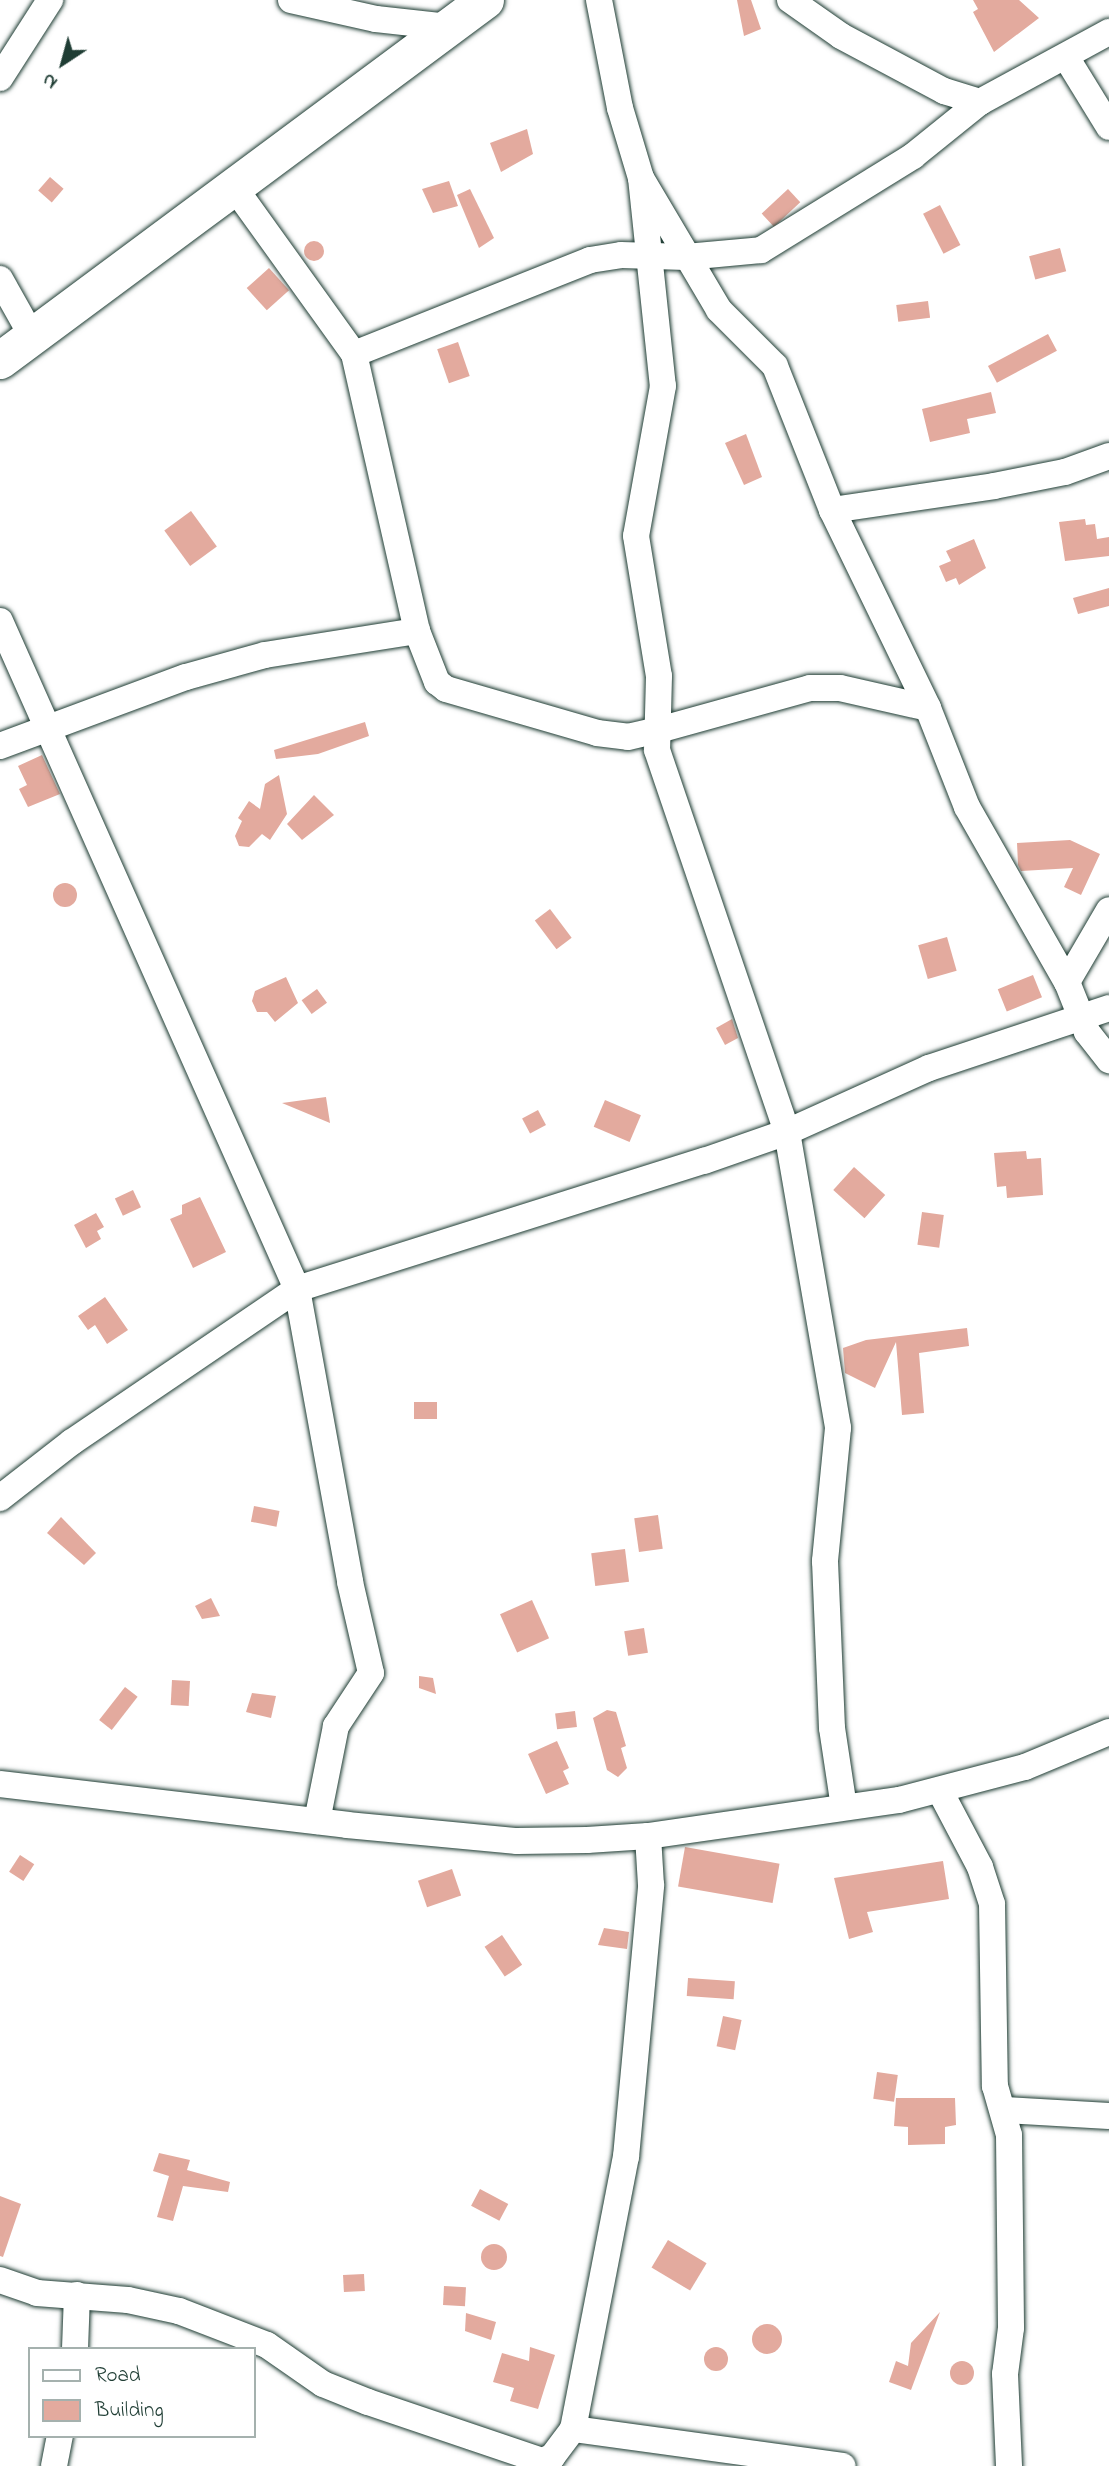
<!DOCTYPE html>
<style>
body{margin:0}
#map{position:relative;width:1109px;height:2466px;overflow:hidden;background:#fff;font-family:"Indie Flower",sans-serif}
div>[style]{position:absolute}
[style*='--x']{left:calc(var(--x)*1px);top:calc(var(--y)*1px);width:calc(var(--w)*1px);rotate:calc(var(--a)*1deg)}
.building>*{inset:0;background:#e3aa9e;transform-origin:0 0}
.round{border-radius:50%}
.roads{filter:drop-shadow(0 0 2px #1f3d34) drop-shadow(0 0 2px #1f3d34)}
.street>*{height:26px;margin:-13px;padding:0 13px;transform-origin:13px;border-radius:13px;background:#fff}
.secondary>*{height:37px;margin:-18.5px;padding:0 18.5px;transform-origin:18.5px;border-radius:18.5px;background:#fff}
span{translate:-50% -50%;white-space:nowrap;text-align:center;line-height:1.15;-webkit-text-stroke:5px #fff;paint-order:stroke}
.legend{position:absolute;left:28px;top:2347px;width:228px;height:91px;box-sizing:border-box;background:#fff;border:2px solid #a5b1ae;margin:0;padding:9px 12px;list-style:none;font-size:21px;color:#1f3d34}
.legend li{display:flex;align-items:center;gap:14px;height:35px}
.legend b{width:35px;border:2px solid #a5b1ae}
.north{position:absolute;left:28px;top:28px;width:70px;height:70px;-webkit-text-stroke:5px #fff;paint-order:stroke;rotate:216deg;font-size:19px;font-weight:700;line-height:28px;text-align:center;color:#1f3d34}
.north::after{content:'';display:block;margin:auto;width:24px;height:32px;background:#1f3d34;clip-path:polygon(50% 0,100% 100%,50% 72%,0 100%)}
</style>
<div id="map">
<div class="building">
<i style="clip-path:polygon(737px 0,751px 0,761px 29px,744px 36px)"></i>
<i style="clip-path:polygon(973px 0,1019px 0,1039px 18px,994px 52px,973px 12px,978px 9px)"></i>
<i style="clip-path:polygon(527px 129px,533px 154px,501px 172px,490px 143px)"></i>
<i style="left:50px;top:177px;width:18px;height:18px;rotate:41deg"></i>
<i style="clip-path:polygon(449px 181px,458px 206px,433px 213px,422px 189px)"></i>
<i style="clip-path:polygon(470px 189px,494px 238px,479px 248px,457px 195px)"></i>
<i style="left:788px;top:189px;width:18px;height:36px;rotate:47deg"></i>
<i style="left:940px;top:205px;width:45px;height:19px;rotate:63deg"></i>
<i class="round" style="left:304px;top:241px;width:20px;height:20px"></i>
<i style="left:1060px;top:248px;width:24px;height:32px;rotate:75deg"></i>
<i style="left:269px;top:268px;width:30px;height:30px;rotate:48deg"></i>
<i style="left:928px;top:301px;width:17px;height:32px;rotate:83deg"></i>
<i style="left:1048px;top:334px;width:19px;height:68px;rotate:62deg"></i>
<i style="left:458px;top:342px;width:36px;height:22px;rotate:71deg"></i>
<i style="clip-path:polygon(991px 392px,996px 413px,967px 419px,970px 433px,930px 442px,922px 409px)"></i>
<i style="clip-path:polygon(746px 434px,762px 477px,744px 485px,725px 443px)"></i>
<i style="left:191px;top:511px;width:44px;height:33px;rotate:54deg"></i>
<i style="clip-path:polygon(1085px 519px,1086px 525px,1095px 524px,1097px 539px,1109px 537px,1109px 556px,1065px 561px,1059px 522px)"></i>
<i style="clip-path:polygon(974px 539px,986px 568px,959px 585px,956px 578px,946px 582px,939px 566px,951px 561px,946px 551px)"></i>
<i style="clip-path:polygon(1109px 588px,1109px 606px,1078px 614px,1073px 598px)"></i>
<i style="clip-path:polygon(365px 722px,369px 736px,318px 754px,276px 759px,274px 750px)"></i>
<i style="clip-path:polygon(42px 755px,60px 794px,28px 807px,19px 789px,27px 785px,18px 766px)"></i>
<i style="clip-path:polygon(279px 775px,287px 814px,270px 840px,262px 834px,249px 847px,239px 846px,235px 836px,242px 821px,238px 818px,249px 801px,260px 809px,265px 784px)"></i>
<i style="clip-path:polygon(314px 795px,334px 815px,302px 840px,287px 824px)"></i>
<i style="clip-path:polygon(1070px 840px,1100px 854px,1081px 895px,1064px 887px,1073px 868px,1021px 871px,1018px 865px,1017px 843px)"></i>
<i class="round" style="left:53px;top:883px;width:24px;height:24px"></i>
<i style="left:550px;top:909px;width:36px;height:19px;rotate:53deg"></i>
<i style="left:947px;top:937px;width:35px;height:30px;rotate:74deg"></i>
<i style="left:1033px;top:975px;width:24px;height:38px;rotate:68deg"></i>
<i style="clip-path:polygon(286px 977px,298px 1003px,275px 1022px,267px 1012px,257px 1012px,252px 1001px,255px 991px)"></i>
<i style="left:317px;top:989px;width:17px;height:19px;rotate:54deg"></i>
<i style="clip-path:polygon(732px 1019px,738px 1038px,725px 1045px,716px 1028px)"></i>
<i style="clip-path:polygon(326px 1097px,330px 1123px,282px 1103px)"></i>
<i style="left:605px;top:1100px;width:39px;height:29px;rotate:23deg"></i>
<i style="left:538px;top:1110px;width:17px;height:18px;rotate:62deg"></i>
<i style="clip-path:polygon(1026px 1151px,1027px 1159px,1041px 1158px,1043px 1195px,1007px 1198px,1006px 1186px,997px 1187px,994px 1153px)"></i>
<i style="left:854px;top:1167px;width:42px;height:31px;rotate:42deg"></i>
<i style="left:133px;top:1190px;width:19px;height:20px;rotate:65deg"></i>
<i style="clip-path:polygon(200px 1197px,226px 1252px,193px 1268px,170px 1219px,182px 1214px,182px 1205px)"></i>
<i style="left:922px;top:1212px;width:22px;height:33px;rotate:8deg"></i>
<i style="clip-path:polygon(96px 1213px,104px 1227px,97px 1231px,101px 1239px,86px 1248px,74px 1225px)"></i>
<i style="clip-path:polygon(105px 1297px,128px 1330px,107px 1344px,95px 1325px,88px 1330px,78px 1316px)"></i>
<i style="clip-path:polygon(967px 1328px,969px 1346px,919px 1353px,924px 1413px,902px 1415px,896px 1342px,875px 1388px,845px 1373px,843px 1348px,866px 1340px)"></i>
<i style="left:414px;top:1402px;width:23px;height:17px"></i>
<i style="left:254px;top:1506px;width:26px;height:16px;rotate:11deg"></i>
<i style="left:658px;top:1515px;width:34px;height:24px;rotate:82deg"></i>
<i style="clip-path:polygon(61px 1517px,96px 1553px,84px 1565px,47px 1533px)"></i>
<i style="left:625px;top:1549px;width:33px;height:34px;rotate:83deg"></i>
<i style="clip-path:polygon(211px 1598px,220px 1616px,202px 1619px,195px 1606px)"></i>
<i style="left:532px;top:1600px;width:42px;height:35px;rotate:66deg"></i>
<i style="left:644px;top:1628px;width:25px;height:20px;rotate:81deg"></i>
<i style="clip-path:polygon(419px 1676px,433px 1678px,436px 1694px,419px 1688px)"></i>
<i style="left:172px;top:1680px;width:18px;height:25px;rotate:3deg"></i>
<i style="left:125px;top:1687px;width:16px;height:42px;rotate:38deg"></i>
<i style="clip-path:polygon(252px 1693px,276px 1696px,271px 1718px,246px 1712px)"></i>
<i style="clip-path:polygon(607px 1710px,616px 1712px,626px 1746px,621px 1748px,627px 1768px,618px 1777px,607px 1770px,593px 1718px)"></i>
<i style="left:575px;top:1711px;width:16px;height:20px;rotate:83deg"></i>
<i style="clip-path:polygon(557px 1741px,569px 1768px,563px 1771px,569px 1784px,546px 1794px,528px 1754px)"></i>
<i style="left:685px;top:1847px;width:96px;height:40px;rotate:10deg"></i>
<i style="left:20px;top:1855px;width:17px;height:20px;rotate:33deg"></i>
<i style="clip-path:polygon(943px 1861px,949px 1899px,867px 1912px,873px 1932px,849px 1939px,834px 1878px)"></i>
<i style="left:452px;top:1869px;width:28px;height:36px;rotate:71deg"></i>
<i style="clip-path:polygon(604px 1928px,629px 1932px,627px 1949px,598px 1945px)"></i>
<i style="left:502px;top:1935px;width:36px;height:21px;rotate:56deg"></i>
<i style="left:688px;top:1978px;width:47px;height:18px;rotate:4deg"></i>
<i style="left:723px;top:2016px;width:19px;height:31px;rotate:12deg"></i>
<i style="left:877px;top:2072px;width:21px;height:27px;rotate:8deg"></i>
<i style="clip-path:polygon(896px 2098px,955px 2098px,956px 2125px,945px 2127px,945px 2144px,908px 2145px,908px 2127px,894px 2126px)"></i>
<i style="clip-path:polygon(159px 2153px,190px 2160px,187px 2170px,230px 2182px,228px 2192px,183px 2186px,173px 2221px,157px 2217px,169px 2176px,153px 2171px)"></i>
<i style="left:480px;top:2189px;width:32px;height:19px;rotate:28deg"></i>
<i style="clip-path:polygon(0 2196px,21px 2204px,3px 2257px,0 2256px)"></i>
<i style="left:668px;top:2240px;width:45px;height:32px;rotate:31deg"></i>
<i class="round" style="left:481px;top:2244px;width:26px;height:26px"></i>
<i style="left:364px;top:2274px;width:17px;height:21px;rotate:87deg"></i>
<i style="left:444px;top:2286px;width:22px;height:19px;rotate:3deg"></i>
<i style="clip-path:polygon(940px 2312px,911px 2390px,889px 2382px,896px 2361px,908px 2366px,911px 2343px)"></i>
<i style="clip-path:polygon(466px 2313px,496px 2322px,491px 2340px,465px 2331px)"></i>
<i class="round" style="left:752px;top:2324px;width:30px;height:30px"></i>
<i class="round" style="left:704px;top:2347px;width:24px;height:24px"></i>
<i style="clip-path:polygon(530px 2347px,555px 2355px,538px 2409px,510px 2401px,514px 2388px,493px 2382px,502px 2353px,529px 2361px)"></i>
<i class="round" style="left:950px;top:2361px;width:24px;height:24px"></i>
</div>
<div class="roads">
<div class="street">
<i style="--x:291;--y:0;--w:87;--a:12.6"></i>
<i style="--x:376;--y:19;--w:73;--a:6.3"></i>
<i style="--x:599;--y:0;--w:110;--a:79"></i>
<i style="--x:620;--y:108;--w:73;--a:73.3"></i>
<i style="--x:641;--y:178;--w:153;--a:59.4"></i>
<i style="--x:719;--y:310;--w:79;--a:45"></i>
<i style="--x:775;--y:366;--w:155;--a:68.4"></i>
<i style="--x:832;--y:510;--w:220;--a:64.1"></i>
<i style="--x:928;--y:708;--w:106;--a:68.5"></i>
<i style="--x:967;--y:807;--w:202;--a:60.3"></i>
<i style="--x:1067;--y:982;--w:54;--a:68.2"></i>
<i style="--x:1087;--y:1032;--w:36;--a:52"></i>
<i style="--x:790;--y:0;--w:62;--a:35.2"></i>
<i style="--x:841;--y:36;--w:117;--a:28.1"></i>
<i style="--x:944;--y:91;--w:38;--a:17"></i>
<i style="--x:1066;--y:57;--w:82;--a:58.4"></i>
<i style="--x:0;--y:78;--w:93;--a:-57.3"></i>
<i style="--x:641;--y:178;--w:209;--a:84"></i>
<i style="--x:663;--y:386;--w:152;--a:100.2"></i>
<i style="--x:636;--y:536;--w:142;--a:80.7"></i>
<i style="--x:659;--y:676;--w:74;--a:91.5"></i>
<i style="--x:657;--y:750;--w:404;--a:71.2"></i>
<i style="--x:787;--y:1132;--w:300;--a:80.2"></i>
<i style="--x:838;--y:1428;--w:134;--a:95.6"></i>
<i style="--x:825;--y:1561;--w:167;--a:87.6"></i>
<i style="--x:832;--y:1728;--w:80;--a:81.4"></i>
<i style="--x:0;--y:279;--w:65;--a:60.7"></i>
<i style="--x:354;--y:354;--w:254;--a:-21.7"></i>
<i style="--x:590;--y:260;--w:31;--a:-9"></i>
<i style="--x:621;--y:255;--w:65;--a:1.8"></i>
<i style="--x:686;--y:257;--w:75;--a:-5.3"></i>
<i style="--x:761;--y:250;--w:179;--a:-31.7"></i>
<i style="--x:913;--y:156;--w:86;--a:-38.9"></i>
<i style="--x:980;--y:102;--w:147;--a:-28.5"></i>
<i style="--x:832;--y:510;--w:164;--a:-8.4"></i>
<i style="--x:994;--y:486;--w:72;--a:-11.2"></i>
<i style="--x:1065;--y:472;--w:47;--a:-20"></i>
<i style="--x:0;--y:621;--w:731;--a:66.03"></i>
<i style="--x:297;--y:1289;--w:298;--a:79.7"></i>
<i style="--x:350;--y:1582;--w:93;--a:77"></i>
<i style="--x:371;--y:1673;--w:64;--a:123.4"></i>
<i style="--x:336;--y:1726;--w:97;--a:101.3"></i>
<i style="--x:417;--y:631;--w:55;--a:68.6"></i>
<i style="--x:437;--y:682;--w:11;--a:38"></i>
<i style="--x:446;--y:689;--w:157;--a:16.2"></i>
<i style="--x:597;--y:733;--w:31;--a:7"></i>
<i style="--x:628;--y:737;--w:28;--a:-13"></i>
<i style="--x:655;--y:731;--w:161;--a:-15.5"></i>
<i style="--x:810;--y:688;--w:30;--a:0"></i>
<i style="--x:840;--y:688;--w:90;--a:12.8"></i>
<i style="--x:0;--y:746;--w:198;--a:-20.4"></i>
<i style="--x:186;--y:677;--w:82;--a:-15.6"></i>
<i style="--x:265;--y:655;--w:154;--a:-9"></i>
<i style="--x:417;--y:631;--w:284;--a:-102.8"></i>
<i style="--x:354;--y:354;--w:206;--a:-125.7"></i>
<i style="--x:1067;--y:982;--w:83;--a:-59.7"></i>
<i style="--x:0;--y:1498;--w:91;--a:-37.9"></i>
<i style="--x:72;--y:1442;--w:272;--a:-34.2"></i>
<i style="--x:297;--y:1289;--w:427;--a:-17.5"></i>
<i style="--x:704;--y:1161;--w:88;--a:-19.3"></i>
<i style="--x:787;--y:1132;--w:156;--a:-24.3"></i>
<i style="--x:929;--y:1068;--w:190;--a:-18.4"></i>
<i style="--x:0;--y:1784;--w:349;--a:6.7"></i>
<i style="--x:347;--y:1825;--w:171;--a:5.4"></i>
<i style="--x:517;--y:1841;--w:70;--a:-0.8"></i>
<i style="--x:587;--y:1840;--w:61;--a:-3.8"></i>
<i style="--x:648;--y:1836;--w:254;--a:-8.2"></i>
<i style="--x:899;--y:1800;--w:130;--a:-14.7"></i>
<i style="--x:1025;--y:1767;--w:91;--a:-22.6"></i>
<i style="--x:940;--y:1791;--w:86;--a:62.2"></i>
<i style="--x:980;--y:1867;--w:39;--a:72"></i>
<i style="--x:992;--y:1904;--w:182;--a:89.1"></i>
<i style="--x:995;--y:2086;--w:51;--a:74.1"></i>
<i style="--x:1009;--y:2135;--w:193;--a:89.4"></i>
<i style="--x:1011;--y:2328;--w:46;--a:97.4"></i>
<i style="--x:1005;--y:2374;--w:92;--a:87.5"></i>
<i style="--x:1005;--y:2110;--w:104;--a:3.3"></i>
<i style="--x:0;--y:2280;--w:39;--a:19"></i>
<i style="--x:37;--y:2293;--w:91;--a:4.4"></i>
<i style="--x:128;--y:2300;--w:52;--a:12.2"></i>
<i style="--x:179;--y:2311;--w:94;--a:21.1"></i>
<i style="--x:267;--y:2345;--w:68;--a:34.9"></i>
<i style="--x:323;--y:2384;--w:48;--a:21.8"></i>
<i style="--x:368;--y:2402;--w:184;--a:18.7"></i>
<i style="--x:542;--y:2461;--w:11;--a:-22"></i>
<i style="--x:552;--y:2457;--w:35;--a:-53"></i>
<i style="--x:573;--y:2429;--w:277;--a:-79"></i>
<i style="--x:626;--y:2157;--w:273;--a:-84.7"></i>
<i style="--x:651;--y:1885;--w:49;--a:-93.5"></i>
<i style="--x:75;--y:2349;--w:54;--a:-87.9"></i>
<i style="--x:573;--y:2429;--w:272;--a:7.8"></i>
<i style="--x:54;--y:2466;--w:31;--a:-79"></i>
</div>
<div class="secondary">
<i style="--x:0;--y:360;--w:604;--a:-36.59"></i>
</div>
</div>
<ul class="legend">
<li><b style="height:9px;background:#fff"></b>Road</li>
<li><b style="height:19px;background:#e3aa9e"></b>Building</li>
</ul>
<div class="north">N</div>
</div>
